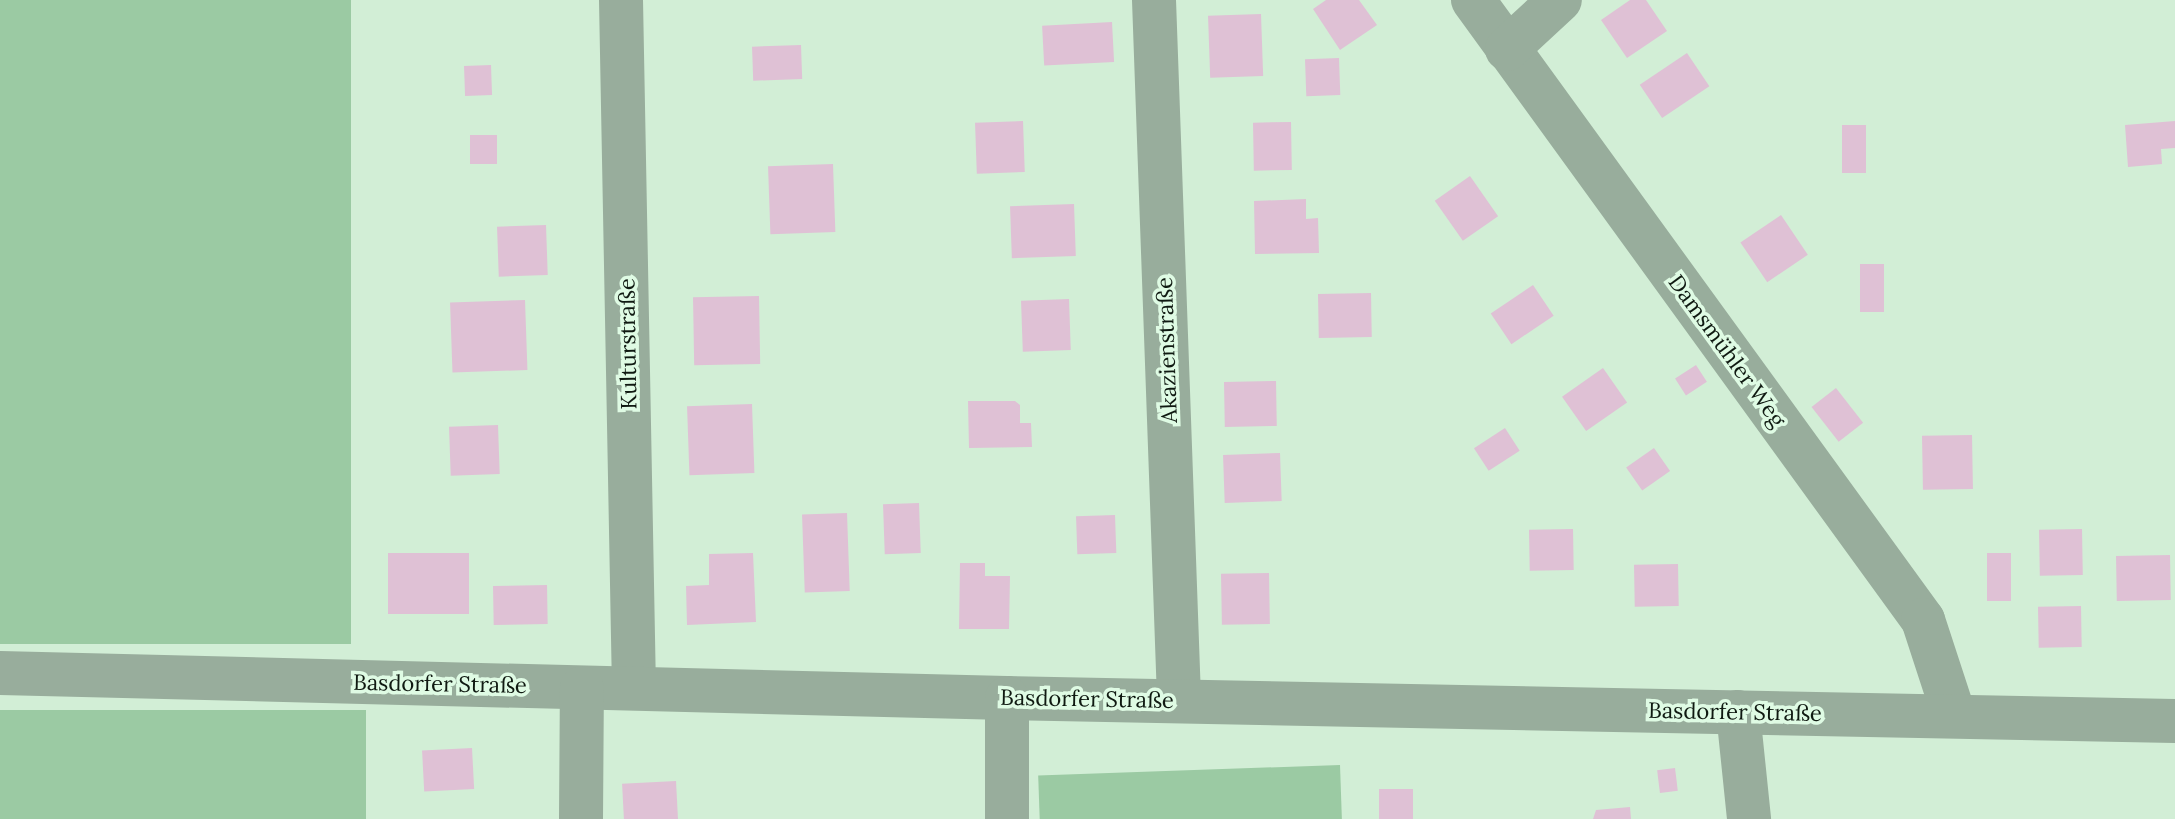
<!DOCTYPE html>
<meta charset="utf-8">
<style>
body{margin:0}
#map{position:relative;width:2175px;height:819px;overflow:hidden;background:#d2eed6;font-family:Lora,serif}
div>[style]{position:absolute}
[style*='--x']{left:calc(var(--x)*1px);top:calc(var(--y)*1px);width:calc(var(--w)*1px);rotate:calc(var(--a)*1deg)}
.green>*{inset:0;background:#9bcaa3;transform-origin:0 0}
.building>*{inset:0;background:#dfc1d5;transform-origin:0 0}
.minor>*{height:44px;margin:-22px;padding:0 22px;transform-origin:22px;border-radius:22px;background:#98ad9c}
span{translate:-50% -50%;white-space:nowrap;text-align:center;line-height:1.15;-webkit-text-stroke:7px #dffbe4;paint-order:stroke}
.street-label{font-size:22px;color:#0f1911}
</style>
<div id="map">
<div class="green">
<i style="left:0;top:0;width:351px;height:644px"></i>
<i style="left:0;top:710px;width:366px;height:109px"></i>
<i style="left:1340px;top:765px;width:54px;height:302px;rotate:88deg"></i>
</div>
<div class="building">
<i style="clip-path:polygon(1326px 0,1359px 0,1377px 25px,1340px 50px,1313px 9px)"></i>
<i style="clip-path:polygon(1630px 0,1646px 0,1667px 31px,1627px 58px,1601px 20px)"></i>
<i style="left:1261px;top:14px;width:62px;height:53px;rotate:88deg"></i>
<i style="left:1112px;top:22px;width:40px;height:70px;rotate:87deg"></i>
<i style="left:801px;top:45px;width:34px;height:49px;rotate:88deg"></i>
<i style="left:1687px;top:53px;width:40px;height:57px;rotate:56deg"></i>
<i style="left:1339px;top:58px;width:37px;height:34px;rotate:88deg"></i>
<i style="left:491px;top:65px;width:30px;height:27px;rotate:88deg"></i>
<i style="left:1023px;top:121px;width:51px;height:48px;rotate:88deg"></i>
<i style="clip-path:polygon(2175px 121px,2175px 148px,2161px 149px,2162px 164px,2128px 167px,2125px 125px)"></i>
<i style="left:1291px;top:122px;width:48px;height:38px;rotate:89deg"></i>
<i style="left:1842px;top:125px;width:24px;height:48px"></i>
<i style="left:470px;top:135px;width:27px;height:29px"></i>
<i style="left:833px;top:164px;width:68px;height:65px;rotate:88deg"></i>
<i style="left:1470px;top:176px;width:49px;height:43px;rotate:55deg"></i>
<i style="clip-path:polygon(1306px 199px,1306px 219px,1318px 218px,1319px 253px,1255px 254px,1254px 201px)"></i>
<i style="left:1074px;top:204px;width:52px;height:64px;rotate:88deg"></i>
<i style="left:1781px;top:215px;width:48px;height:49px;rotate:56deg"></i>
<i style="left:546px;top:225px;width:50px;height:49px;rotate:88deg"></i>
<i style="left:1860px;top:264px;width:24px;height:48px"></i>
<i style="left:1533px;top:285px;width:37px;height:51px;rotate:56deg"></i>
<i style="left:1371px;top:293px;width:44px;height:53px;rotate:89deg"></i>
<i style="left:759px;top:296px;width:68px;height:66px;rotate:89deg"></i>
<i style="left:1069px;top:299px;width:51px;height:48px;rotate:88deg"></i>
<i style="left:525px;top:300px;width:70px;height:75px;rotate:88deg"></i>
<i style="left:1696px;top:365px;width:20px;height:25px;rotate:57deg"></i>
<i style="left:1603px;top:368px;width:42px;height:50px;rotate:55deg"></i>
<i style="left:1276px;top:381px;width:45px;height:52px;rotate:89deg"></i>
<i style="left:1836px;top:388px;width:44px;height:31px;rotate:52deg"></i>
<i style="clip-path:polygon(968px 401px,1015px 401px,1020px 405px,1020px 423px,1031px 423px,1032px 447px,969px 448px)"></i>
<i style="left:752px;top:404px;width:69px;height:65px;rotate:88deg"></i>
<i style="left:498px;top:425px;width:49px;height:49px;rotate:88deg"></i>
<i style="left:1505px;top:428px;width:27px;height:37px;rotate:57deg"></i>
<i style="left:1972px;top:435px;width:54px;height:50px;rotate:89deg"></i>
<i style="left:1654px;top:448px;width:28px;height:34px;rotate:55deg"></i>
<i style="left:1280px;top:453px;width:48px;height:57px;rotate:88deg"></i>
<i style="left:919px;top:503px;width:50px;height:36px;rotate:88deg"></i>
<i style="left:847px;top:513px;width:78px;height:45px;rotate:88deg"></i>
<i style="left:1115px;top:515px;width:38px;height:39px;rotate:88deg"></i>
<i style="left:1573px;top:529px;width:41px;height:44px;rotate:89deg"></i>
<i style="left:2082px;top:529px;width:46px;height:43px;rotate:89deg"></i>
<i style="left:388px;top:553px;width:81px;height:61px"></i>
<i style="clip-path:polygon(753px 553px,756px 622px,687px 625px,686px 586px,709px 585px,709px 554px)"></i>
<i style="left:1987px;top:553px;width:24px;height:48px"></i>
<i style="left:2170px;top:555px;width:45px;height:54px;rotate:89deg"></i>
<i style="clip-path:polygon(960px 563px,985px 563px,985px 576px,1010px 576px,1009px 629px,959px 629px)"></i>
<i style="left:1678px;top:564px;width:42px;height:44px;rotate:89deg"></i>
<i style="left:1269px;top:573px;width:51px;height:48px;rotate:89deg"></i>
<i style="left:547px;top:585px;width:39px;height:54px;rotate:89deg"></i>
<i style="left:2081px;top:606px;width:41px;height:43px;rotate:89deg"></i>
<i style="left:472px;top:748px;width:41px;height:50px;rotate:87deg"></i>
<i style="left:1675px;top:768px;width:23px;height:18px;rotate:83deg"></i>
<i style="left:676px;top:781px;width:38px;height:54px;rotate:87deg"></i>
<i style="left:1379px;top:789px;width:34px;height:30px"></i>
<i style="clip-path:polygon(1630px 807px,1631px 819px,1593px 819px,1596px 810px)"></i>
</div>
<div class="minor">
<i style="--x:621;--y:0;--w:688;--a:88.92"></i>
<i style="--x:1154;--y:0;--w:700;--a:87.95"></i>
<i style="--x:1473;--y:0;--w:766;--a:54.03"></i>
<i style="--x:1923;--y:620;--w:100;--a:71.9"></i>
<i style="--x:1507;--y:49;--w:72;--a:-42.8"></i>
<i style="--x:0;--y:673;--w:1007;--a:1.42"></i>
<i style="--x:1007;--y:698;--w:1168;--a:1.13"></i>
<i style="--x:1738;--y:712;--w:108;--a:84.1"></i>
<i style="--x:581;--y:819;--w:131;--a:-89.6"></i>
<i style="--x:1007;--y:819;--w:121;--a:-90"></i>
</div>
<div class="street-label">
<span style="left:628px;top:344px;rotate:-91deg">Kulturstraße</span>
<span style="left:1167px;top:350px;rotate:-92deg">Akazienstraße</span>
<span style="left:1727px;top:351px;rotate:54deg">Damsmühler Weg</span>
<span style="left:440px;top:684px;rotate:1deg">Basdorfer Straße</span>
<span style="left:1087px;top:699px;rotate:1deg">Basdorfer Straße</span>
<span style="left:1735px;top:712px;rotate:1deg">Basdorfer Straße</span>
</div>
</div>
